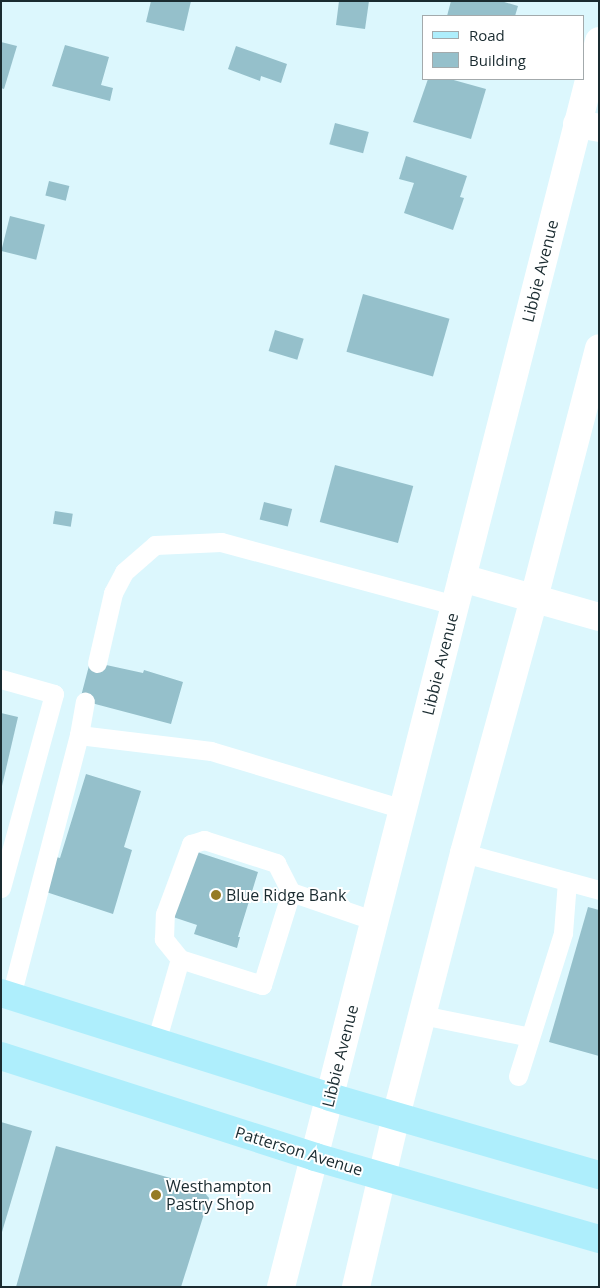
<!DOCTYPE html>
<style>
body{margin:0}
#map{position:relative;width:600px;height:1288px;overflow:hidden;background:#dcf7fd;font-family:"Open Sans",sans-serif}
div>[style]{position:absolute}
[style*='--x']{left:calc(var(--x)*1px);top:calc(var(--y)*1px);width:calc(var(--w)*1px);rotate:calc(var(--a)*1deg)}
.building>*{inset:0;background:#95c0cb;transform-origin:0 0}
.service>*{height:19px;margin:-9.5px;padding:0 9.5px;transform-origin:9.5px;border-radius:9.5px;background:#fff}
.minor>*{height:28px;margin:-14px;padding:0 14px;transform-origin:14px;border-radius:14px;background:#fff}
.secondary>*{height:28px;margin:-14px;padding:0 14px;transform-origin:14px;border-radius:14px;background:#fff}
.primary>*{height:28px;margin:-14px;padding:0 14px;transform-origin:14px;border-radius:14px;background:#aeeefc}
.dots>*{width:14px;height:14px;translate:-50% -50%;box-sizing:border-box;border:2px solid #fff;border-radius:50%}
span{translate:-50% -50%;white-space:nowrap;text-align:center;line-height:1.15;-webkit-text-stroke:4px #fff;paint-order:stroke}
.street-label{font-size:16px;color:#1a2b30}
.poi-label{font-size:16px;color:#1a2b30}
.left{translate:0 -50%;text-align:left}
.frame{position:absolute;inset:0;border:2px solid #1a2b30;pointer-events:none}
.legend{position:absolute;left:422px;top:15px;width:162px;height:65px;box-sizing:border-box;background:#fff;border:1px solid #a3aaac;margin:0;padding:6px 9px;list-style:none;font-size:15px;color:#1a2b30}
.legend li{display:flex;align-items:center;gap:10px;height:25px}
.legend b{width:25px;border:1px solid #a3aaac}
</style>
<div id="map">
<div class="building">
<i style="clip-path:polygon(151px 1px,191px 1px,184px 31px,146px 22px)"></i>
<i style="clip-path:polygon(339px 1px,369px 1px,365px 29px,336px 25px)"></i>
<i style="clip-path:polygon(451px 1px,501px 1px,518px 6px,515px 16px,447px 16px)"></i>
<i style="clip-path:polygon(1px 42px,17px 46px,4px 89px,1px 88px)"></i>
<i style="clip-path:polygon(65px 45px,109px 57px,101px 85px,113px 88px,110px 101px,52px 86px)"></i>
<i style="clip-path:polygon(236px 46px,287px 64px,281px 83px,261px 76px,260px 81px,228px 69px)"></i>
<i style="clip-path:polygon(428px 79px,450px 79px,486px 89px,471px 139px,413px 122px)"></i>
<i style="left:335px;top:123px;width:35px;height:22px;rotate:15deg"></i>
<i style="clip-path:polygon(406px 156px,467px 176px,460px 197px,464px 198px,453px 230px,404px 213px,414px 183px,399px 179px)"></i>
<i style="left:49px;top:181px;width:21px;height:15px;rotate:14deg"></i>
<i style="left:10px;top:216px;width:36px;height:36px;rotate:14deg"></i>
<i style="left:363px;top:294px;width:90px;height:60px;rotate:16deg"></i>
<i style="left:275px;top:330px;width:30px;height:22px;rotate:17deg"></i>
<i style="left:335px;top:465px;width:81px;height:59px;rotate:15deg"></i>
<i style="left:264px;top:502px;width:29px;height:18px;rotate:14deg"></i>
<i style="left:55px;top:511px;width:18px;height:13px;rotate:9deg"></i>
<i style="clip-path:polygon(91px 658px,97px 663px,143px 673px,144px 670px,183px 682px,171px 724px,80px 700px)"></i>
<i style="clip-path:polygon(1px 713px,18px 717px,2px 786px,1px 786px)"></i>
<i style="clip-path:polygon(86px 774px,141px 791px,124px 847px,132px 850px,113px 914px,31px 887px,41px 853px,60px 858px)"></i>
<i style="clip-path:polygon(194px 851px,258px 872px,238px 937px,240px 937px,237px 948px,194px 934px,197px 925px,173px 917px)"></i>
<i style="clip-path:polygon(588px 907px,599px 910px,599px 1056px,549px 1042px)"></i>
<i style="clip-path:polygon(1px 1122px,32px 1131px,2px 1232px,1px 1232px)"></i>
<i style="clip-path:polygon(56px 1146px,199px 1186px,209px 1198px,181px 1287px,16px 1287px)"></i>
</div>
<div class="service">
<i style="--x:97;--y:663;--w:72;--a:-77.1"></i>
<i style="--x:113;--y:593;--w:24;--a:-62"></i>
<i style="--x:124;--y:572;--w:41;--a:-41.1"></i>
<i style="--x:155;--y:545;--w:66;--a:-2.6"></i>
<i style="--x:221;--y:542;--w:242;--a:15.1"></i>
<i style="--x:1;--y:679;--w:55;--a:15.8"></i>
<i style="--x:54;--y:694;--w:201;--a:105.3"></i>
<i style="--x:79;--y:735;--w:133;--a:6.9"></i>
<i style="--x:211;--y:751;--w:201;--a:16.8"></i>
<i style="--x:464;--y:853;--w:140;--a:15.3"></i>
<i style="--x:180;--y:959;--w:26;--a:-129"></i>
<i style="--x:164;--y:939;--w:25;--a:-88"></i>
<i style="--x:165;--y:914;--w:75;--a:-69.6"></i>
<i style="--x:191;--y:844;--w:14;--a:-17"></i>
<i style="--x:204;--y:840;--w:76;--a:17.7"></i>
<i style="--x:276;--y:863;--w:33;--a:63"></i>
<i style="--x:11;--y:996;--w:270;--a:-75.4"></i>
<i style="--x:79;--y:735;--w:34;--a:-80"></i>
<i style="--x:422;--y:1015;--w:110;--a:11.5"></i>
<i style="--x:156;--y:1042;--w:86;--a:-73.9"></i>
<i style="--x:180;--y:959;--w:86;--a:17.6"></i>
<i style="--x:262;--y:985;--w:97;--a:-72.7"></i>
<i style="--x:291;--y:892;--w:89;--a:19"></i>
<i style="--x:518;--y:1076;--w:150;--a:-72.5"></i>
<i style="--x:563;--y:933;--w:52;--a:-85.6"></i>
</div>
<div class="minor">
<i style="--x:577;--y:124;--w:22;--a:10"></i>
<i style="--x:462;--y:578;--w:142;--a:15.9"></i>
</div>
<div class="secondary">
<i style="--x:281;--y:1287;--w:1286;--a:-75.68"></i>
<i style="--x:356;--y:1287;--w:176;--a:-76.8"></i>
<i style="--x:396;--y:1116;--w:272;--a:-75.5"></i>
<i style="--x:464;--y:853;--w:264;--a:-74.6"></i>
<i style="--x:534;--y:598;--w:258;--a:-75.4"></i>
</div>
<div class="primary">
<i style="--x:1;--y:993;--w:345;--a:17.5"></i>
<i style="--x:330;--y:1097;--w:280;--a:16.2"></i>
<i style="--x:1;--y:1056;--w:330;--a:17.8"></i>
<i style="--x:315;--y:1157;--w:296;--a:16.1"></i>
</div>
<div class="dots">
<i style="left:216px;top:895px;background:#957b23"></i>
<i style="left:156px;top:1195px;background:#957b23"></i>
</div>
<div class="street-label">
<span style="left:540px;top:271px;rotate:-76deg">Libbie Avenue</span>
<span style="left:440px;top:664px;rotate:-76deg">Libbie Avenue</span>
<span style="left:340px;top:1056px;rotate:-76deg">Libbie Avenue</span>
<span style="left:299px;top:1151px;rotate:17deg">Patterson Avenue</span>
</div>
<div class="poi-label">
<span class="left" style="left:226px;top:895px">Blue Ridge Bank</span>
<span class="left" style="left:166px;top:1195px">Westhampton<br>Pastry Shop</span>
</div>
<div class="frame"></div>
<ul class="legend">
<li><b style="height:6px;background:#aeeefc"></b>Road</li>
<li><b style="height:14px;background:#95c0cb"></b>Building</li>
</ul>
</div>
